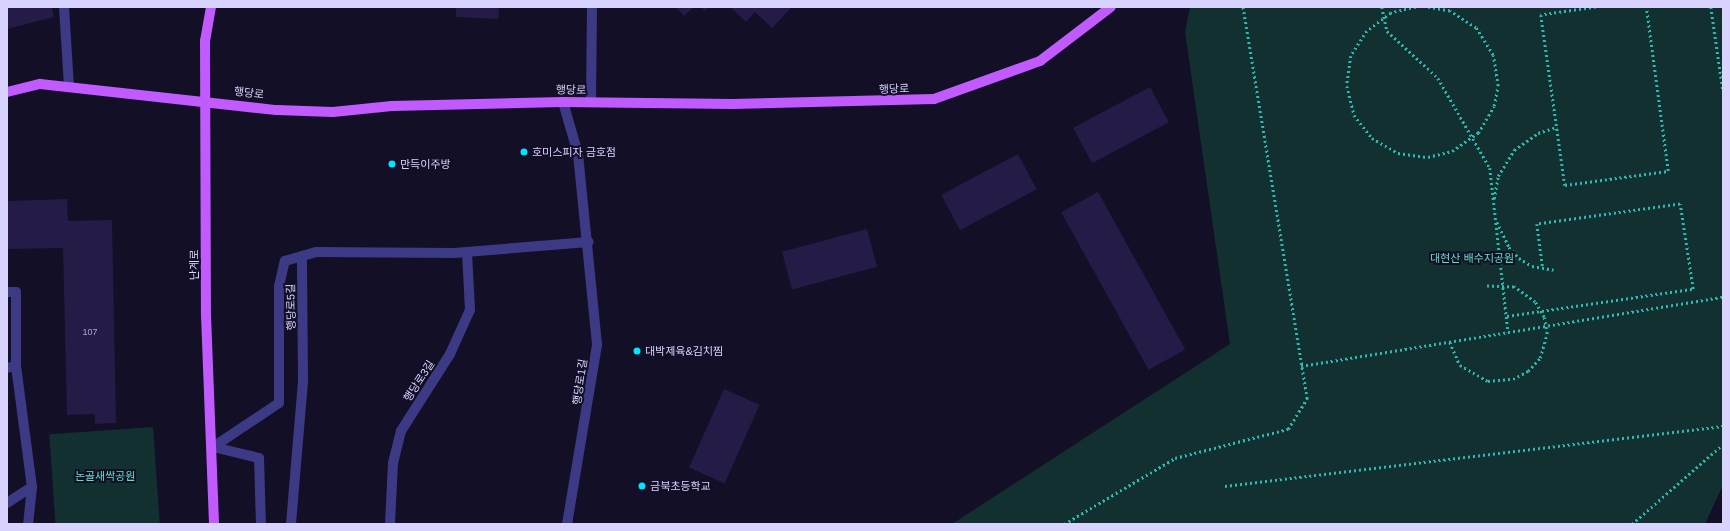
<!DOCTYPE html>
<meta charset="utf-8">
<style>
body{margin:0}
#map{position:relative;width:1730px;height:531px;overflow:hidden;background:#130f26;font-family:Arial,"Noto Sans KR",sans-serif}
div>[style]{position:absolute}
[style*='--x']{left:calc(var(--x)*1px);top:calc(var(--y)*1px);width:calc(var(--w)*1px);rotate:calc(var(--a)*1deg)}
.green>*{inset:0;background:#12302f;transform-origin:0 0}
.building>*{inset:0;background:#241b47;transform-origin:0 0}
.path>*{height:2.5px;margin-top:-1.25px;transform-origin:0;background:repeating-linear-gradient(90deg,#2fb8b0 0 2px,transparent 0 5px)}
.minor>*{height:10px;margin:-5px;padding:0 5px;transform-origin:5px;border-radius:5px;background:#3d3a85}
.major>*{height:10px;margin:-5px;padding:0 5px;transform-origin:5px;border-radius:5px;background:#c25bff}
.dots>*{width:11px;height:11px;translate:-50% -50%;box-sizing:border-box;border:2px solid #130f26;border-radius:50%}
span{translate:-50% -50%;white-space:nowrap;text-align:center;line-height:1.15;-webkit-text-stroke:4px #130f26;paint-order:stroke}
.number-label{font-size:9px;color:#aca6d1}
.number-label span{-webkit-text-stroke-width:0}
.street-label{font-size:11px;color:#d9d4ff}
.poi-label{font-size:11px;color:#d9d4ff}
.left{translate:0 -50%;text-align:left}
.park-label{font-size:11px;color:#5fe0c0}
.frame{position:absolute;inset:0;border:8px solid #d9d4ff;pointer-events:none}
</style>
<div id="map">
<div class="green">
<i style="clip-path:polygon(1190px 7px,1723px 7px,1723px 485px,1705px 524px,952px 524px,1230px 344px,1185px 32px)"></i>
<i style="left:153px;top:427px;width:97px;height:104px;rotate:86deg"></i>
</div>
<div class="building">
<i style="clip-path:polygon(7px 7px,52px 7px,54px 17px,7px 29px)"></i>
<i style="clip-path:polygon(456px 7px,499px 7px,498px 19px,456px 17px)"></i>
<i style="clip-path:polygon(676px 7px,694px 7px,684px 16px)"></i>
<i style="clip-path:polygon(701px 7px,710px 7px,705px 11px)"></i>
<i style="clip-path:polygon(734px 7px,792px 7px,772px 28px,755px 12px,746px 22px,732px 9px)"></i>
<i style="left:1150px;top:87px;width:40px;height:87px;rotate:62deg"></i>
<i style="left:1018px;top:154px;width:40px;height:87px;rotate:62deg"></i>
<i style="left:1098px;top:192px;width:180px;height:42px;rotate:61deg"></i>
<i style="clip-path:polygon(67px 199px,68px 221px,112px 220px,116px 423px,95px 424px,95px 414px,67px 415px,63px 248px,7px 249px,7px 201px)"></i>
<i style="left:867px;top:229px;width:39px;height:88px;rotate:75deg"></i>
<i style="left:724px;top:389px;width:39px;height:86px;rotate:24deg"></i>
</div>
<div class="path">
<i style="--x:1382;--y:7;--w:25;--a:78"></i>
<i style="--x:1387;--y:31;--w:69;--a:42.7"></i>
<i style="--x:1438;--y:78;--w:104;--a:60"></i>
<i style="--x:1490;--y:168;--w:165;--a:83.7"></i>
<i style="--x:1416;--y:7;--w:26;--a:167"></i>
<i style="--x:1391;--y:13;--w:30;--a:143"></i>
<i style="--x:1367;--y:31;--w:30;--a:123"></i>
<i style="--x:1351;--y:56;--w:30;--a:98"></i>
<i style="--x:1347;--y:86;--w:30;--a:76"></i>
<i style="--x:1354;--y:115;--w:29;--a:52"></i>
<i style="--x:1372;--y:138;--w:30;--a:30"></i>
<i style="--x:1398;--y:153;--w:30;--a:8"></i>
<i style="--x:1428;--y:157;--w:25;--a:-14"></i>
<i style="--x:1452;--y:151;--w:32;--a:-35"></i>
<i style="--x:1478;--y:133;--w:31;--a:-59"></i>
<i style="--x:1494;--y:106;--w:20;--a:-79"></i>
<i style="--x:1498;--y:86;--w:31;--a:-99"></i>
<i style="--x:1493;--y:55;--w:32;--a:-122"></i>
<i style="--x:1476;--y:28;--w:31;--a:-147"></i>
<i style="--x:1450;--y:11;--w:22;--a:-170"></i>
<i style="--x:1596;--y:7;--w:56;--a:171.7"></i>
<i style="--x:1541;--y:15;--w:172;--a:82"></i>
<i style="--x:1565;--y:185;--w:104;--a:-7.7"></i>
<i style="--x:1668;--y:171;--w:165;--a:-97.6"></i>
<i style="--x:1711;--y:7;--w:84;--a:81.8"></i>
<i style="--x:1494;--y:199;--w:23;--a:-80"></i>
<i style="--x:1498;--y:176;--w:31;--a:-58"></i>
<i style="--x:1514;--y:150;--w:29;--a:-35"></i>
<i style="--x:1538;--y:133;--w:20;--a:-18"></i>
<i style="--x:1497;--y:222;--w:28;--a:64"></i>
<i style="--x:1509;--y:247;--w:15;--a:48"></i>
<i style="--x:1519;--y:258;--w:15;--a:32"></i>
<i style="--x:1532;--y:266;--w:22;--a:10"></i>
<i style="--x:1507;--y:316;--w:188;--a:-8.3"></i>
<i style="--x:1693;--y:289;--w:86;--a:-98.7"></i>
<i style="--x:1680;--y:204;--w:144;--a:172"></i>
<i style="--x:1537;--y:224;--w:45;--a:82.4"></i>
<i style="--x:1450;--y:342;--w:25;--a:67"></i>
<i style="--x:1460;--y:365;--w:32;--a:30"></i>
<i style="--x:1488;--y:381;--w:25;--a:-5"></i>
<i style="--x:1513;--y:379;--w:17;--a:-28"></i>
<i style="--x:1528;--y:371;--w:18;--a:-47"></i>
<i style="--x:1540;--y:358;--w:25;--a:-74"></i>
<i style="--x:1547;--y:334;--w:17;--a:-100"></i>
<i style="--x:1544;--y:317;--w:17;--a:-121"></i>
<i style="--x:1535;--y:302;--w:26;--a:-144"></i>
<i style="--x:1514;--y:287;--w:27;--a:-178"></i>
<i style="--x:1301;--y:366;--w:428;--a:-9.3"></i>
<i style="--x:1225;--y:486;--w:502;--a:-6.87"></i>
<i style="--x:1064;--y:524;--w:129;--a:-30.7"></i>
<i style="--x:1175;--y:458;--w:117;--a:-14.4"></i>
<i style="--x:1288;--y:429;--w:36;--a:-58"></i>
<i style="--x:1307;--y:399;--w:397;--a:-99.3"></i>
<i style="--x:1632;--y:524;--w:121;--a:-41.3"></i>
</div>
<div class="minor">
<i style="--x:64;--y:7;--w:80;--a:86.4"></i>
<i style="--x:563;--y:102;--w:54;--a:73.9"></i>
<i style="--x:578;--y:154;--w:192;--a:84.3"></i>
<i style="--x:597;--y:345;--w:181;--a:99.5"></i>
<i style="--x:591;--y:102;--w:95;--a:-89.4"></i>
<i style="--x:7;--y:292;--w:9;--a:0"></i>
<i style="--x:16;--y:292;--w:74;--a:90"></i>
<i style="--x:7;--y:368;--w:9;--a:-13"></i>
<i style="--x:16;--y:366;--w:122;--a:82.5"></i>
<i style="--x:32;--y:487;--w:37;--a:96"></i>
<i style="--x:213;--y:447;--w:79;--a:-33.7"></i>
<i style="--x:279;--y:403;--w:117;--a:-90"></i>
<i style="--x:279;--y:286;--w:26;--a:-77"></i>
<i style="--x:285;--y:261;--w:32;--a:-16"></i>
<i style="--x:316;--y:252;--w:138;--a:0.4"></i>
<i style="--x:454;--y:253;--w:135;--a:-4.7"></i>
<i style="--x:213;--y:447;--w:47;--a:13.4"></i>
<i style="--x:259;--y:458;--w:66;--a:88.3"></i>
<i style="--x:7;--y:503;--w:30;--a:-33"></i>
<i style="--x:291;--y:524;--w:144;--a:-85.2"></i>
<i style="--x:303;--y:380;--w:124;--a:-90.5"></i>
<i style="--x:390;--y:524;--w:61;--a:-87.2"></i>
<i style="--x:393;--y:463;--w:33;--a:-76"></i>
<i style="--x:401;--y:431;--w:91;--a:-57.5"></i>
<i style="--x:450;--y:354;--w:48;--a:-65.6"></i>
<i style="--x:470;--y:310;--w:58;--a:-93"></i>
</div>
<div class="major">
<i style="--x:211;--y:7;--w:35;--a:100"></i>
<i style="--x:205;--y:41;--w:274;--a:89.8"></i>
<i style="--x:206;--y:315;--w:209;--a:87.8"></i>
<i style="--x:7;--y:92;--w:34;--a:-14"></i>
<i style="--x:40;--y:84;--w:238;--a:6.3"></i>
<i style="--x:277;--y:110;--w:56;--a:2"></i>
<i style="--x:333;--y:112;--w:59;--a:-5.8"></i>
<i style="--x:392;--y:106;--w:171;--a:-1.3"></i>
<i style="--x:563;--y:102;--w:170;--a:0.7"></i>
<i style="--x:733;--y:104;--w:201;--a:-1.4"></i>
<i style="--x:934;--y:99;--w:113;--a:-19.7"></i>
<i style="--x:1040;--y:61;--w:89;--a:-37.3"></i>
</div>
<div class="dots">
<i style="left:524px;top:152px;background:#00e5ff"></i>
<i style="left:392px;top:164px;background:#00e5ff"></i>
<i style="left:637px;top:351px;background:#00e5ff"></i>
<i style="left:642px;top:486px;background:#00e5ff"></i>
</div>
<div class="number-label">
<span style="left:90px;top:332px">107</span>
</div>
<div class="street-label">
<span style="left:894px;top:89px;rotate:-2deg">행당로</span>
<span style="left:571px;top:90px;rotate:1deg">행당로</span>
<span style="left:249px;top:93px;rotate:7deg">행당로</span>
<span style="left:194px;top:265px;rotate:-90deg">난계로</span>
<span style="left:291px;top:307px;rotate:-91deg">행당로5길</span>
<span style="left:419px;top:381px;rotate:-57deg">행당로3길</span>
<span style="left:580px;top:382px;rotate:-82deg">행당로1길</span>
</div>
<div class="poi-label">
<span class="left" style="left:532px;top:152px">호미스피자 금호점</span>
<span class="left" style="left:400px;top:164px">만득이주방</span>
<span class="left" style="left:645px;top:351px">대박제육&amp;김치찜</span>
<span class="left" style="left:650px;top:486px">금북초등학교</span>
</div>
<div class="park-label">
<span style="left:1472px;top:258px">대현산 배수지공원</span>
<span style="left:105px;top:476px">논골새싹공원</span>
</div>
<div class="frame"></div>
</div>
